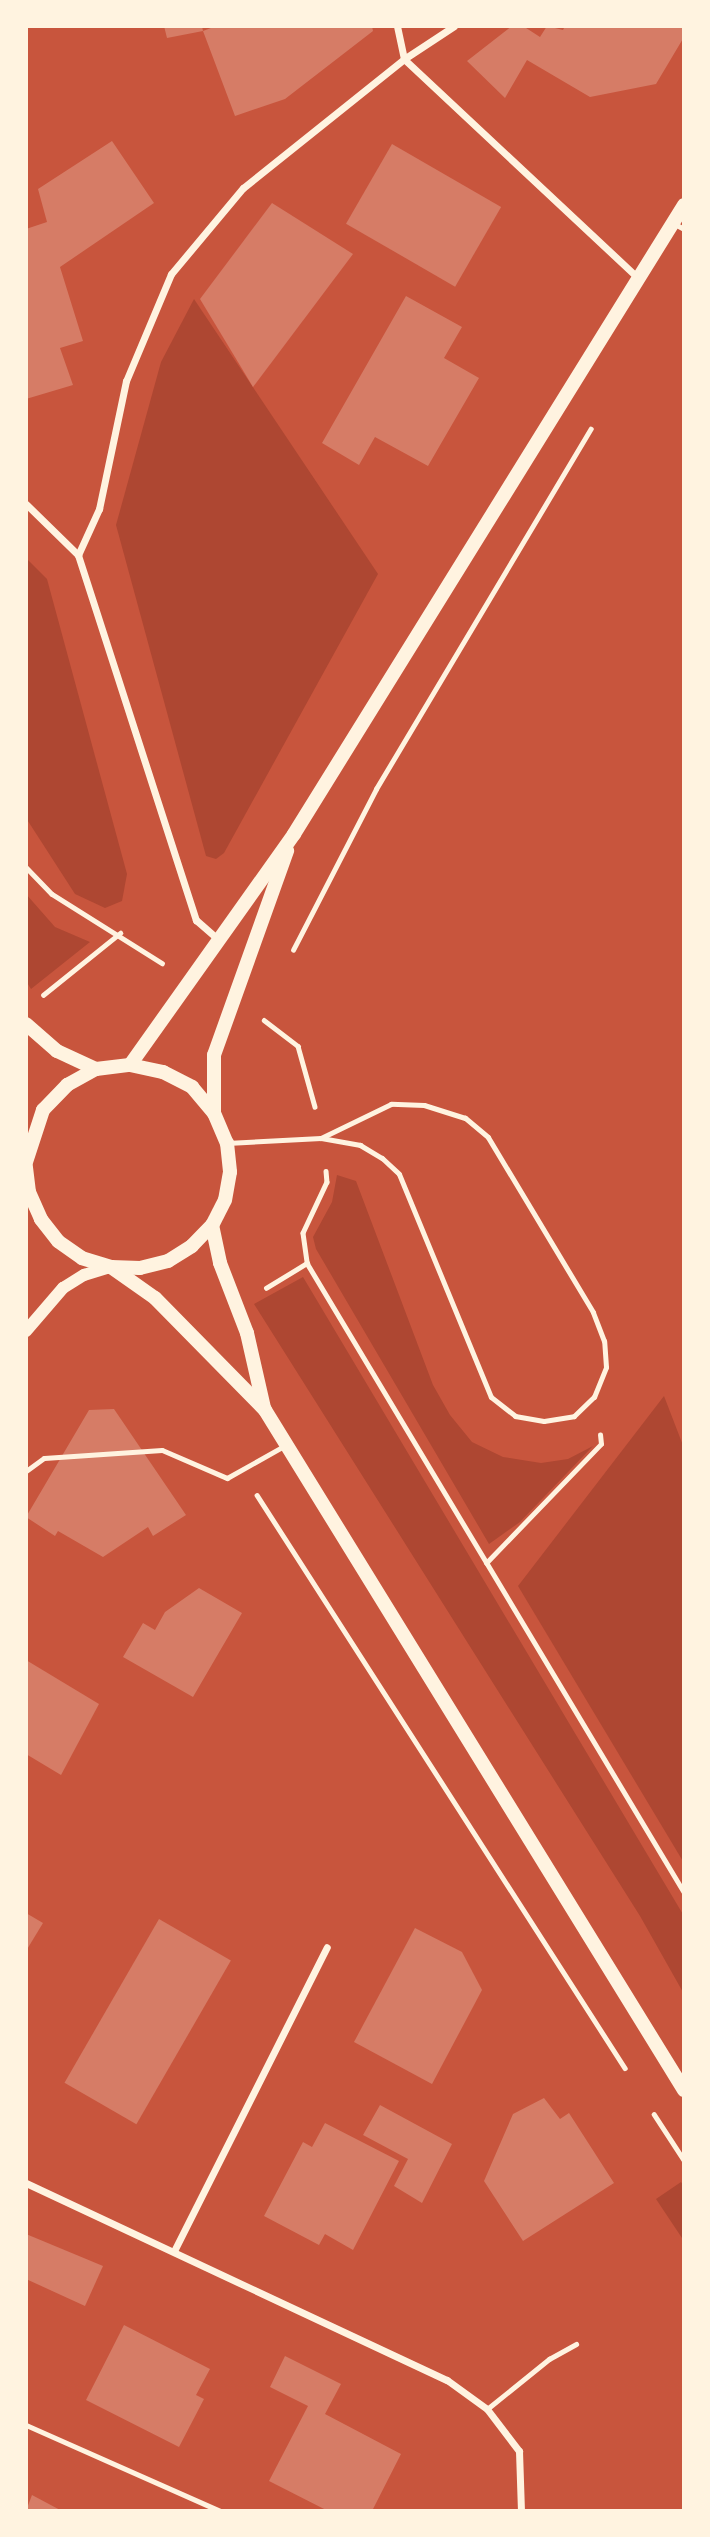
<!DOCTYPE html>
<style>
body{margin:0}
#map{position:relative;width:710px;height:2537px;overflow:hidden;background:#c8553d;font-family:"Work Sans",sans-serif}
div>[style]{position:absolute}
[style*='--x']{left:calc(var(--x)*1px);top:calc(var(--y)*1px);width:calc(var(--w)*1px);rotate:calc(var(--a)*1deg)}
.green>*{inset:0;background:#ae4732}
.building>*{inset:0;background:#d67c66;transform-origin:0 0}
.path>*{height:4.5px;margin:-2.25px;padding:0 2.25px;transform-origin:2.25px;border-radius:2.25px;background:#fff3e0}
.service>*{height:5px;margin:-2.5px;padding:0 2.5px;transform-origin:2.5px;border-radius:2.5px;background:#fff3e0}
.minor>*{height:7px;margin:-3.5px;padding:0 3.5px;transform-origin:3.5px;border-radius:3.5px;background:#fff3e0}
.tertiary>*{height:12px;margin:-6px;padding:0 6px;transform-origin:6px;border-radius:6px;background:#fff3e0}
.secondary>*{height:14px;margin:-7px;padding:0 7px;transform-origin:7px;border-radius:7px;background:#fff3e0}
span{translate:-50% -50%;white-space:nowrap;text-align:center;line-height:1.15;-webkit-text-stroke:5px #fff3e0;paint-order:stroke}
.frame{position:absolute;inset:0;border:28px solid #fff3e0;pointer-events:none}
</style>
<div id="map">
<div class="green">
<i style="clip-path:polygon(194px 299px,378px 574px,224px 853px,216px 859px,206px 856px,116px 525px,161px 362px)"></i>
<i style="clip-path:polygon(26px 558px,47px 579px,127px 874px,122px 901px,105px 908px,75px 894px,26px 818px)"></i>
<i style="clip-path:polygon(26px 894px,55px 927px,90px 942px,31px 989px,26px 981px)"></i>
<i style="clip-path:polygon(337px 1175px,356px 1181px,433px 1385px,450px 1415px,472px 1442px,503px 1457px,541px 1463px,568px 1459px,593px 1446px,520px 1522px,489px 1544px,316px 1249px,313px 1237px,332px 1202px)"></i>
<i style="clip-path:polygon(303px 1277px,684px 1916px,684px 1994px,640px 1916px,254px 1304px)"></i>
<i style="clip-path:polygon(664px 1396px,684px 1448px,684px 1863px,518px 1586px)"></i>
<i style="clip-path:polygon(681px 2182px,684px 2187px,684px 2241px,656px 2199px)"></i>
</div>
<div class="building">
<i style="clip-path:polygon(164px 26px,202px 26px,203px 31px,216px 26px,372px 26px,373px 31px,285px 99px,235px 116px,203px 31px,167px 38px)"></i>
<i style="clip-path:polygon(512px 26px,523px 26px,540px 37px,547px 26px,563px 30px,565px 26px,684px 26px,684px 37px,656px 84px,590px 97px,527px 60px,505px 98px,467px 61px)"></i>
<i style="clip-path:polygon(112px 141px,154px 203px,60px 267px,83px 341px,60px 348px,73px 385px,26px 399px,26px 229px,47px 222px,38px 189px)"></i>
<i style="left:392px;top:144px;width:126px;height:92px;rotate:30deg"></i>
<i style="clip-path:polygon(272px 203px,353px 254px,253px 387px,200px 299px)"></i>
<i style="clip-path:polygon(406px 296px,462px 327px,444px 358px,479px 378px,428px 466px,375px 437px,359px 465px,322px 443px)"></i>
<i style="clip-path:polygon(114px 1409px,186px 1515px,153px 1536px,148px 1527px,103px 1557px,58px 1531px,55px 1536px,26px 1517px,89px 1410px)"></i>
<i style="clip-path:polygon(199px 1588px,242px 1613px,193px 1697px,123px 1657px,143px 1623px,155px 1630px,165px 1612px)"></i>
<i style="clip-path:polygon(26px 1660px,99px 1704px,61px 1775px,26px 1754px)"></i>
<i style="clip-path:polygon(26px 1913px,43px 1923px,26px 1951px)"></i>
<i style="left:159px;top:1919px;width:83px;height:189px;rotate:30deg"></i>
<i style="clip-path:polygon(415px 1928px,462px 1952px,482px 1990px,432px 2084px,354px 2042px)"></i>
<i style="clip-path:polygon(544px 2098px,560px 2119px,569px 2113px,614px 2183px,523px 2241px,484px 2181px,513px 2114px)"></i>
<i style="clip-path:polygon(380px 2105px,452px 2144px,422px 2203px,394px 2186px,408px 2159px,363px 2135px)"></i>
<i style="clip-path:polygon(325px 2123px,399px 2161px,353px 2250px,325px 2234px,319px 2245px,264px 2216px,303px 2142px,312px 2147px)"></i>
<i style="clip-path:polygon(26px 2234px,103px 2266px,85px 2306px,26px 2279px)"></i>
<i style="clip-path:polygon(124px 2325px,210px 2369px,196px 2395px,204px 2399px,179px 2447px,86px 2400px)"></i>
<i style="clip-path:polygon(285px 2356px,341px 2384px,325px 2414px,401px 2454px,372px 2511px,328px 2511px,269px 2481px,308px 2406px,270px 2387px)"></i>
<i style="clip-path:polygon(32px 2495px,62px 2511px,26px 2511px)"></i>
</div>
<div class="path">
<i style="--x:26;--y:867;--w:37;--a:46"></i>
<i style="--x:52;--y:894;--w:130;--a:32.1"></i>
<i style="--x:293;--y:950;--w:181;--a:-62.7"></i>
<i style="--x:376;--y:789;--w:419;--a:-59.2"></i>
<i style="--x:43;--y:995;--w:99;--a:-38.8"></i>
<i style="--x:264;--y:1020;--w:43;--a:37.4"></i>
<i style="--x:298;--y:1046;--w:63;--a:74.4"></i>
<i style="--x:326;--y:1171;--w:11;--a:85"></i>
<i style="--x:327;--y:1182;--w:56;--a:115.2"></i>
<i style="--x:303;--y:1233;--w:30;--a:82"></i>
<i style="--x:307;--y:1263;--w:733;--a:59.06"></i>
<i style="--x:266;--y:1288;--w:48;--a:-31.4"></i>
<i style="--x:257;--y:1495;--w:681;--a:57.29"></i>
<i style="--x:486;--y:1563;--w:165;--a:-46"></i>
<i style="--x:601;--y:1444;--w:9;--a:-96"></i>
<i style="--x:654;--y:2114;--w:55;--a:56.9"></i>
</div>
<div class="service">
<i style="--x:673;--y:223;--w:13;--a:29"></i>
<i style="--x:227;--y:1143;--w:94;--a:-3"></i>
<i style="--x:321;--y:1138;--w:40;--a:10"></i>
<i style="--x:360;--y:1145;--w:26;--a:31"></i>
<i style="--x:382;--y:1158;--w:23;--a:43"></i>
<i style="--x:399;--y:1174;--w:241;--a:67.6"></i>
<i style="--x:491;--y:1397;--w:31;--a:38"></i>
<i style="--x:515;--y:1416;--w:29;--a:10"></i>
<i style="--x:544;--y:1421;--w:30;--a:-9"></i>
<i style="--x:574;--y:1416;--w:28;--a:-44"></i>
<i style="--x:594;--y:1397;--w:32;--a:-68"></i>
<i style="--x:606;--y:1367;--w:26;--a:-94"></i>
<i style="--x:604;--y:1341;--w:31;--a:-111"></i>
<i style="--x:593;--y:1312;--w:204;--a:-121"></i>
<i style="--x:488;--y:1137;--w:30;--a:-140"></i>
<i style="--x:465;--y:1118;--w:43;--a:-162.4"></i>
<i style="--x:424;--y:1105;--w:33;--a:-178"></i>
<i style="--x:391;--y:1104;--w:78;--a:154.1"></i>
<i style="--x:26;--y:1471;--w:22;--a:-36"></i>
<i style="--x:44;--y:1458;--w:118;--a:-3.9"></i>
<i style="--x:162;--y:1450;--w:71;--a:23.3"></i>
<i style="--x:227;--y:1478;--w:65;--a:-29.3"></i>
<i style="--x:487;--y:2409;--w:80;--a:-38.9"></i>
<i style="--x:549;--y:2359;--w:31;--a:-29"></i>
<i style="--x:26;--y:2425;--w:212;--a:23.9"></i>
</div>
<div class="minor">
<i style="--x:397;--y:26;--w:34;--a:78"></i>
<i style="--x:404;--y:59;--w:319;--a:43.1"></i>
<i style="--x:26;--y:504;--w:73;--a:44.4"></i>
<i style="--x:78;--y:555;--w:384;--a:72.1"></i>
<i style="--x:196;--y:920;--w:29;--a:41"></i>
<i style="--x:78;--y:555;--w:51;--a:-65.5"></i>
<i style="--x:99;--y:509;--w:131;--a:-78.1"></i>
<i style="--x:126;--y:381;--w:116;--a:-67.2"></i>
<i style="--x:171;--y:274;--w:112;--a:-50.1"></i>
<i style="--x:243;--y:188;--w:206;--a:-38.7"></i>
<i style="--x:404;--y:59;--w:60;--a:-33.4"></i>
<i style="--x:26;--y:2183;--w:465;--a:25.1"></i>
<i style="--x:447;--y:2380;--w:49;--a:35.9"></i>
<i style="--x:487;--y:2409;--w:53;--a:52.7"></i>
<i style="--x:519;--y:2451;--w:60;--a:88.1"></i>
<i style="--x:174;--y:2251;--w:340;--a:-63.3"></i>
</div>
<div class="tertiary">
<i style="--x:26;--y:1331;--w:57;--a:-49.3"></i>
<i style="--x:63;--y:1288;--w:25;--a:-32"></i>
<i style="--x:84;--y:1275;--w:28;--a:-17"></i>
</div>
<div class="secondary">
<i style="--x:26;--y:1024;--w:41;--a:41.1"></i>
<i style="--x:57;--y:1051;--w:43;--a:24.8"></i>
<i style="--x:130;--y:1065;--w:283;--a:-54.6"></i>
<i style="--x:294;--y:834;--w:740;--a:-58.2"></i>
<i style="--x:214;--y:1113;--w:58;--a:-90"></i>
<i style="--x:214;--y:1055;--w:217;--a:-70.3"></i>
<i style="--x:26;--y:1162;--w:55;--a:-71.9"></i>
<i style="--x:43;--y:1110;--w:35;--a:-46"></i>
<i style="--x:67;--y:1085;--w:33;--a:-29"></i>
<i style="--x:96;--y:1069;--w:34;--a:-7"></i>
<i style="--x:130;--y:1065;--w:34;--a:12"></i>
<i style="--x:163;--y:1072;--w:33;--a:27"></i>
<i style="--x:192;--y:1087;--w:34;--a:50"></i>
<i style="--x:214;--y:1113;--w:33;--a:67"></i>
<i style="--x:227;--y:1143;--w:29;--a:84"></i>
<i style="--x:230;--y:1172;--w:28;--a:100"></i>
<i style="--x:225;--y:1200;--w:28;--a:117"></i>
<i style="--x:212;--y:1225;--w:29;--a:134"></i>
<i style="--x:192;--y:1246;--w:28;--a:148"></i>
<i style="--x:168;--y:1261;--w:29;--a:166"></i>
<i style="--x:140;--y:1268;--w:29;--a:-178"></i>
<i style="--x:111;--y:1267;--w:30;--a:-163"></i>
<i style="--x:82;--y:1258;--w:29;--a:-145"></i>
<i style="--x:58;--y:1241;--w:28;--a:-128"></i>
<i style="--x:41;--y:1219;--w:30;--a:-114"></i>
<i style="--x:29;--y:1192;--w:26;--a:-97"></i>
<i style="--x:212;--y:1225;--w:39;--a:78"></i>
<i style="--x:220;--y:1263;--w:75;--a:68.9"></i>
<i style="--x:247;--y:1333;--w:77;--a:77.2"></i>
<i style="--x:111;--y:1267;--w:54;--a:35.2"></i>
<i style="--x:155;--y:1298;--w:157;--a:45.5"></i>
<i style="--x:265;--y:1410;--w:799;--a:58.36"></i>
</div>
<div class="frame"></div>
</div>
